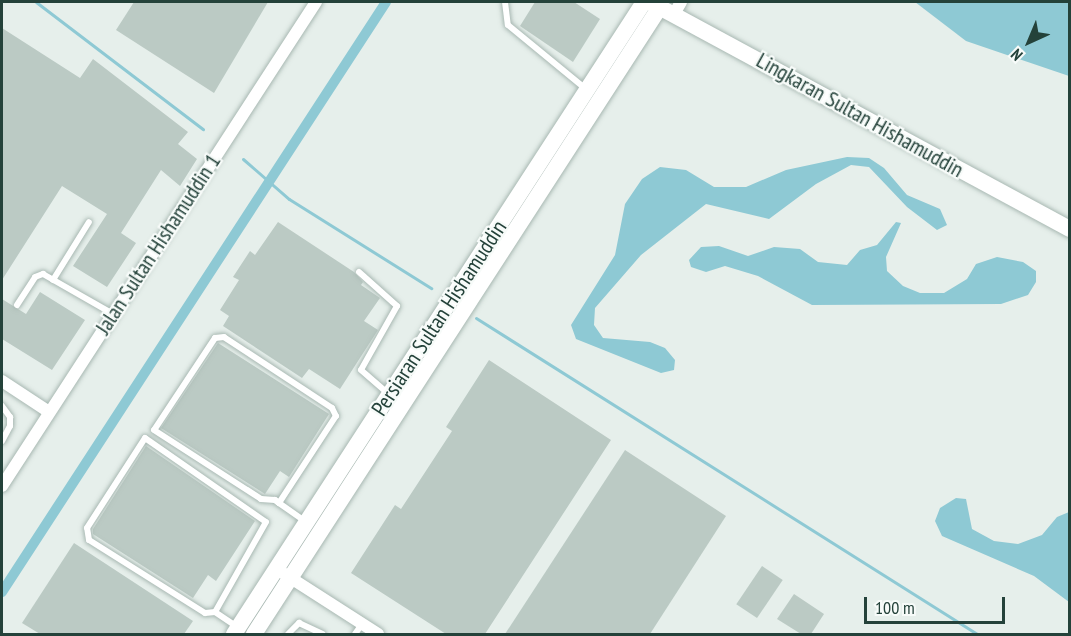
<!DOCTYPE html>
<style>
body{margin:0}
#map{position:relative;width:1071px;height:636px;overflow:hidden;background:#e6efeb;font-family:"PT Sans Narrow",sans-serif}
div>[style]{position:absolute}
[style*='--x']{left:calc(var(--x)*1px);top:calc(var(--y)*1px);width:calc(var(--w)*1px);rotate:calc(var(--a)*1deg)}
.water>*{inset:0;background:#8ec9d4}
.stream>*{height:3px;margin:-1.5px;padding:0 1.5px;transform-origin:1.5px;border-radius:1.5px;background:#8ec9d4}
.canal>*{height:10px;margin:-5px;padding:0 5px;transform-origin:5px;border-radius:5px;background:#8ec9d4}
.building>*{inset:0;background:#bbcac4;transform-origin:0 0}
.roads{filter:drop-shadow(0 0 2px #a8b8b2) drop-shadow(0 0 2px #a8b8b2)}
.lane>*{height:6px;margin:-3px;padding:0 3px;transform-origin:3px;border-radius:3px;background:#fff}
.street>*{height:12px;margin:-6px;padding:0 6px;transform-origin:6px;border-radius:6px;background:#fff}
.secondary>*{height:16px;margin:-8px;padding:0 8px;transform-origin:8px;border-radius:8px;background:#fff}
span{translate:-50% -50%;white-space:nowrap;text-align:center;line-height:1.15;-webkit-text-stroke:4.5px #f7fbf9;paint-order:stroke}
.street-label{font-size:22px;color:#24423a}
.frame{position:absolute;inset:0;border:3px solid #24423a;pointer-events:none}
.north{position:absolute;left:999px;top:12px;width:60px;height:60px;-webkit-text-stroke:4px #f7fbf9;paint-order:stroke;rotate:224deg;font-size:16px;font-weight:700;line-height:24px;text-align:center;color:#24423a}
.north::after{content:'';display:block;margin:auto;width:21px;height:27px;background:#24423a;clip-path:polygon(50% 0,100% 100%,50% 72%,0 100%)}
.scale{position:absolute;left:864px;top:597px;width:141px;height:27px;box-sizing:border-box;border:3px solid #24423a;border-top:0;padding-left:8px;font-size:18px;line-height:21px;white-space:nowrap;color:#24423a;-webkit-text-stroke:4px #f7fbf9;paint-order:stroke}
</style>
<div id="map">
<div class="water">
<i style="clip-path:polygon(915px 2px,1069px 2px,1069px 76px,966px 41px)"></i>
<i style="clip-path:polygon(847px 157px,869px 158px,884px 168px,907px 195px,940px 209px,947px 225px,937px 230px,907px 207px,869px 167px,851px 165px,816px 184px,769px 219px,706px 204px,641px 255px,595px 308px,594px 325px,603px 338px,650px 342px,665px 348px,675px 360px,674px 370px,661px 373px,576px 339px,571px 325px,615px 255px,625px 204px,642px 179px,660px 167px,686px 170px,714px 187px,746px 187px,786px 170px)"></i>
<i style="clip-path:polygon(896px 222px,901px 223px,886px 257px,887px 271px,903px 286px,920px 293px,944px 293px,967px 279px,976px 264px,997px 257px,1023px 262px,1036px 271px,1036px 282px,1028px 295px,1001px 304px,812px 305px,758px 276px,725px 266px,706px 272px,691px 267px,689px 260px,701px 247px,719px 246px,748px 256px,774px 247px,800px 249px,818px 262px,847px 265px,860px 250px,877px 245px)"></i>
<i style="clip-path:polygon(956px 498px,966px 499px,972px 529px,994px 541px,1018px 544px,1042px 535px,1057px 517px,1069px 512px,1069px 602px,1034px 576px,942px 536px,935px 521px,940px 508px)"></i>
</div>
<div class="stream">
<i style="--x:36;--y:2;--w:210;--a:37.3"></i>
<i style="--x:243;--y:159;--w:61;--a:41"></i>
<i style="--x:289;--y:199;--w:168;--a:32.1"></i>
<i style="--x:476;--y:318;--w:592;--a:32.24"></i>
</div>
<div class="canal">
<i style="--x:2;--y:592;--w:704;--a:-56.94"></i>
</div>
<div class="building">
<i style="clip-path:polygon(134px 2px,268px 2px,214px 93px,116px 30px)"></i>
<i style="clip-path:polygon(535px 2px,574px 2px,600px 19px,573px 62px,520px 26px)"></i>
<i style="clip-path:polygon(2px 28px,80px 78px,93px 59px,188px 132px,178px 144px,197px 159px,180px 186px,161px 170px,121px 233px,136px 243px,107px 287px,73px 266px,107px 214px,62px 186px,2px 280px)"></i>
<i style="clip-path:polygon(278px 222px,354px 272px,363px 282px,361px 285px,380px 298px,364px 321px,378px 330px,340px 389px,309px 369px,302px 378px,223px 326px,229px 316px,220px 310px,239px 280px,233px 277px,250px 251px,255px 255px)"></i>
<i style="clip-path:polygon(40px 292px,85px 320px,52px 370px,2px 339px,2px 299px,26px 314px)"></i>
<i style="clip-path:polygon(218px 343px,329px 414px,289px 477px,280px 471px,265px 494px,161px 428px)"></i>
<i style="clip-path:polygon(489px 360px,611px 440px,485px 634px,446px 634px,351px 573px,395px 505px,401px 509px,452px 431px,446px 427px)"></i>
<i style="clip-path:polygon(146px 446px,255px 521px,216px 581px,208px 575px,193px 598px,93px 534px,93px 529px)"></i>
<i style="clip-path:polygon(625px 450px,726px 516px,650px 634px,505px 634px)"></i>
<i style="clip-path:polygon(74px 543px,193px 621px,184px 634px,40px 634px,22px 623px)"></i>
<i style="left:762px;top:566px;width:25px;height:46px;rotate:34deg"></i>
<i style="clip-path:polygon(794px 594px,824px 614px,811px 634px,801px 634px,777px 619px)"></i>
</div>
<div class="roads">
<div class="lane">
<i style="--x:505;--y:2;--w:23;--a:83"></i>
<i style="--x:508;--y:25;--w:101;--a:39.4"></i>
<i style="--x:359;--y:272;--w:51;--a:41.8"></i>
<i style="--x:397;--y:306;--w:73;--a:119.4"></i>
<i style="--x:361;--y:370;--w:37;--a:41"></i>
<i style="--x:53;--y:280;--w:68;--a:-58.2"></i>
<i style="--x:17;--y:305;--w:33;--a:-57"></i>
<i style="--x:35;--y:277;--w:9;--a:-21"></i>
<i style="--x:43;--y:274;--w:81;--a:29.7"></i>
<i style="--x:2;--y:406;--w:14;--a:54"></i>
<i style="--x:10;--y:417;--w:9;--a:90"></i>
<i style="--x:10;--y:426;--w:17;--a:118"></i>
<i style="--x:145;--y:438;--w:147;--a:34.8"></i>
<i style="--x:266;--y:522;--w:103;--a:119.5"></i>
<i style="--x:215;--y:612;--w:10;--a:174"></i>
<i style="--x:205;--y:613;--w:137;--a:-147.8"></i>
<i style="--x:89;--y:540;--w:12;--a:-99"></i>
<i style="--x:87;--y:528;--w:107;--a:-57.2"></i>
<i style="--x:279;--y:503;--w:104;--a:-56.8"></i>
<i style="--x:336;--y:416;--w:9;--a:-117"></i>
<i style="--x:332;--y:408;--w:129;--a:-146.7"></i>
<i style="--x:224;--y:337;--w:9;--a:174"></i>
<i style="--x:215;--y:338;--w:110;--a:123.5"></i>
<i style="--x:154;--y:430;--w:127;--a:32.8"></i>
<i style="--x:261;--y:499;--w:14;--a:4"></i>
<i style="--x:275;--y:500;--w:5;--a:37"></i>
<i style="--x:279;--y:503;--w:32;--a:35"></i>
<i style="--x:215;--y:612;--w:27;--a:34"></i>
<i style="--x:288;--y:634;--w:16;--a:-45"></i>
<i style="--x:299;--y:623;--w:26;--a:25"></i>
<i style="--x:355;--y:634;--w:12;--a:-55"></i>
</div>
<div class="street">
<i style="--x:674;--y:14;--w:14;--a:-60"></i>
<i style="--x:2;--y:381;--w:56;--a:33.4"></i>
<i style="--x:2;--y:486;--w:577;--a:-57.03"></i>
<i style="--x:283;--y:573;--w:113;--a:32.7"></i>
</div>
<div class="secondary">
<i style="--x:650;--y:2;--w:477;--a:28.4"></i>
<i style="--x:234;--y:634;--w:753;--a:-57.03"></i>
<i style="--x:254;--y:634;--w:747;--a:-57.08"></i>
</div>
</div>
<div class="street-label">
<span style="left:860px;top:115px;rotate:29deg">Lingkaran Sultan Hishamuddin</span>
<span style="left:158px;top:244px;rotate:-57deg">Jalan Sultan Hishamuddin 1</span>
<span style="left:439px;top:318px;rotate:-57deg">Persiaran Sultan Hishamuddin</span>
</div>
<div class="frame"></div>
<div class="north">N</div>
<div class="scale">100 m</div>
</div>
